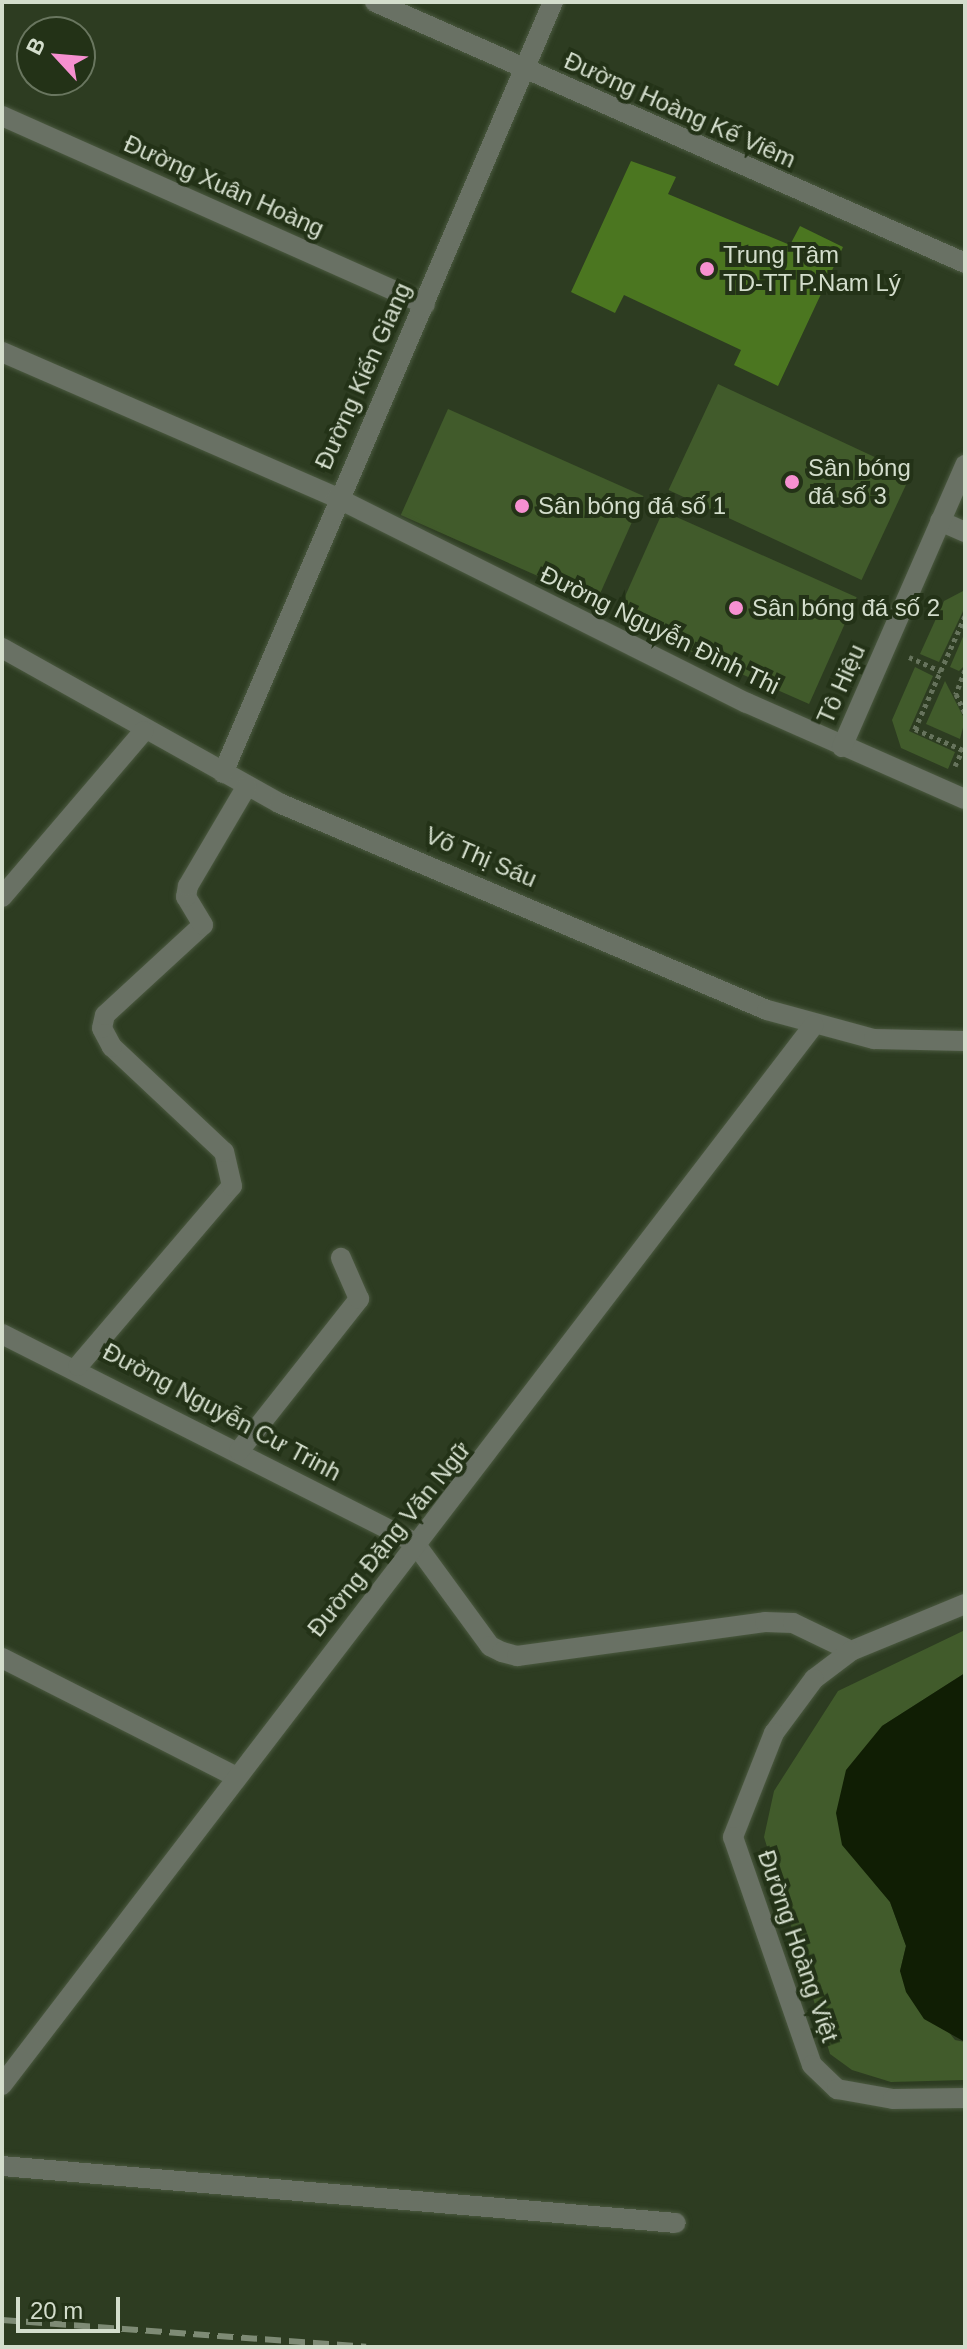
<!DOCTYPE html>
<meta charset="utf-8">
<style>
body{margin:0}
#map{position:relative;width:967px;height:2349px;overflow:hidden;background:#2d3c21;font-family:Helvetica,sans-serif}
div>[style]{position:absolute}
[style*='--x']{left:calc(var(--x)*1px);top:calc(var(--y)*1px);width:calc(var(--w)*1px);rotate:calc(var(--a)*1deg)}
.green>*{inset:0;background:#415b2b;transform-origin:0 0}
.water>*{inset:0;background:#101e04}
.building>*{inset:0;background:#4b7620}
.path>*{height:5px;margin-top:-2.5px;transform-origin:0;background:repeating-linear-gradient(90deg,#66735c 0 4px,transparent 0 8px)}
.roads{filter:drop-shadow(0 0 2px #4b5940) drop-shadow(0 0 2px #4b5940)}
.minor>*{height:20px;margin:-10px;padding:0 10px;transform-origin:10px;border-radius:10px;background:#697164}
.rail>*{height:6px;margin-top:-3px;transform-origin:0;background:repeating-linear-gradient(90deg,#7e8b75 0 16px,transparent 0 24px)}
.dots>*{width:22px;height:22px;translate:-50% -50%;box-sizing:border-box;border:4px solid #233217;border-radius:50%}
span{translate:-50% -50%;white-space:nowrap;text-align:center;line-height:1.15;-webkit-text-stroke:8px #233217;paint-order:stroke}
.street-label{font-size:24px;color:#d3ddcc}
.poi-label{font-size:24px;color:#d3ddcc}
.left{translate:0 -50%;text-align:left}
.frame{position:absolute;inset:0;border:4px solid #d3ddcc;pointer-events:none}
.north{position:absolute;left:16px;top:16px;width:80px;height:80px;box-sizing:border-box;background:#233217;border:2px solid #69765f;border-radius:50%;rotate:296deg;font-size:22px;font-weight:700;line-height:32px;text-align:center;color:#d3ddcc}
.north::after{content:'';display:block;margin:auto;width:28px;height:36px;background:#f690d0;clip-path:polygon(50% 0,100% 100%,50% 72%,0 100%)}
.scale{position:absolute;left:16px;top:2297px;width:104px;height:36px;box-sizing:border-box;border:4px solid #d3ddcc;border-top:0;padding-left:10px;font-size:24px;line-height:28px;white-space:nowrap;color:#d3ddcc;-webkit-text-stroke:6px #233217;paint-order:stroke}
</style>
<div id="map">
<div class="green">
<i style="left:718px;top:384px;width:213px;height:117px;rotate:25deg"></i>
<i style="left:448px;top:409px;width:214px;height:116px;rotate:24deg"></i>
<i style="left:663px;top:511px;width:212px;height:117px;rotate:24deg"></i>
<i style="clip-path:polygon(965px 590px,965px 607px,939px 662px,920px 654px,944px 601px)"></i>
<i style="clip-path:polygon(965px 632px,965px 665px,959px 671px,950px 667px)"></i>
<i style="clip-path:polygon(915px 667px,933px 676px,909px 731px,955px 752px,948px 769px,901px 748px,892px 720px)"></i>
<i style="clip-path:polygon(945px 681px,965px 720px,960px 739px,926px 724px)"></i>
<i style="clip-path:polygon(965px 1630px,965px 1673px,882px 1726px,859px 1864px,890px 1902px,906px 1946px,900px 1971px,955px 2040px,965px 2042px,965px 2080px,891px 2082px,852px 2070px,830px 2054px,764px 1837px,774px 1791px,838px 1691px)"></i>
</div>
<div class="water">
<i style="clip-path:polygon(965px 1673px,965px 2042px,924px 2019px,906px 1992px,900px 1971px,906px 1946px,890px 1902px,842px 1845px,836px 1813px,846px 1770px,882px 1726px)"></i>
</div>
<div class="building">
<i style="clip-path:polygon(631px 161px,676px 177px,668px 194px,790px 245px,800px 226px,843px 247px,778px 386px,734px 365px,741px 350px,624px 295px,615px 313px,571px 292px)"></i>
</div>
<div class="path">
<i style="--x:965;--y:616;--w:124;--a:113.9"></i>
<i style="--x:915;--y:729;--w:55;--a:23.7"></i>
<i style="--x:909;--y:657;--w:35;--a:24"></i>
<i style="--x:965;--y:670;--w:26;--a:111"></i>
<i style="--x:956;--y:694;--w:21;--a:65"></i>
<i style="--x:955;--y:766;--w:23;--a:-65"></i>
</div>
<div class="roads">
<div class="minor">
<i style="--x:375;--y:2;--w:645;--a:23.86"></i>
<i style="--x:2;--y:116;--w:463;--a:24"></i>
<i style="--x:2;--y:352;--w:365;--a:23.5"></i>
<i style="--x:337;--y:498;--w:458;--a:26.6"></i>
<i style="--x:747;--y:703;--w:238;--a:23.8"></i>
<i style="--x:940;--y:521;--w:27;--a:24"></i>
<i style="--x:2;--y:648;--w:317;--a:29.2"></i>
<i style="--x:279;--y:803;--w:530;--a:22.99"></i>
<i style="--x:767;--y:1010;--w:111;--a:15.2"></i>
<i style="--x:874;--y:1039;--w:91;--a:1.3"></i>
<i style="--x:842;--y:747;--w:308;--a:-66.4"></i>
<i style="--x:223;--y:773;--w:839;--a:-66.83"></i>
<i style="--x:2;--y:897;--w:218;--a:-49.5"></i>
<i style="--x:2;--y:1334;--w:462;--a:26.8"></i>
<i style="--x:414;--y:1542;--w:129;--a:53.8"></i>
<i style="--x:490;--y:1646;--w:13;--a:27"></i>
<i style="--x:502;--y:1652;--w:16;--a:15"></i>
<i style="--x:517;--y:1656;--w:250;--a:-7.8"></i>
<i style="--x:765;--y:1622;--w:28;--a:2"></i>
<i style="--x:793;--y:1623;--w:64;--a:25.8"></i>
<i style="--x:78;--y:1366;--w:237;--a:-49.5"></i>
<i style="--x:232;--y:1186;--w:35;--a:-103"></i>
<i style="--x:224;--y:1152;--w:154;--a:-136.8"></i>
<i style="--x:112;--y:1047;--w:21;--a:-118"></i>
<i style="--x:102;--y:1028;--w:13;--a:-77"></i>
<i style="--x:105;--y:1015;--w:133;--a:-42.6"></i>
<i style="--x:203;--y:925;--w:33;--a:-121"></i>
<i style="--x:186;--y:897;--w:11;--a:-80"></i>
<i style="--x:188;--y:886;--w:116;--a:-59.5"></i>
<i style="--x:239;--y:1451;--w:194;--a:-51.7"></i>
<i style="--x:359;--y:1299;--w:45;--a:-113.7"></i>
<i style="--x:965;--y:1604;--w:123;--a:157.6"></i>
<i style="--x:851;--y:1651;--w:46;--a:142.9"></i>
<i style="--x:814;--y:1679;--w:67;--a:126.5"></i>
<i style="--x:774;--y:1733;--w:112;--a:111.5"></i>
<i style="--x:733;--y:1837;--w:241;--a:70.9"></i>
<i style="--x:812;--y:2065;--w:35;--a:44"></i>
<i style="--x:837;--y:2089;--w:57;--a:10.1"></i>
<i style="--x:893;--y:2099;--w:72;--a:-0.8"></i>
<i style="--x:2;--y:1658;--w:263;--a:26.9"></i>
<i style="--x:2;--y:2085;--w:1335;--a:-52.55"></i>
<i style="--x:2;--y:2166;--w:676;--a:4.83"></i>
</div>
</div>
<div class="rail">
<i style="--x:2;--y:2320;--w:365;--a:4.2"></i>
</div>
<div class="dots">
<i style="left:707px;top:269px;background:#f690d0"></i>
<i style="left:792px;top:482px;background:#f690d0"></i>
<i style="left:522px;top:506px;background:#f690d0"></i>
<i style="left:736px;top:608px;background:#f690d0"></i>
</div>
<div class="street-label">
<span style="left:680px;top:110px;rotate:24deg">Đường Hoàng Kế Viêm</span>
<span style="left:224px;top:186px;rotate:24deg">Đường Xuân Hoàng</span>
<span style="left:363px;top:376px;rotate:-66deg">Đường Kiến Giang</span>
<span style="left:660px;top:630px;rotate:26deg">Đường Nguyễn Đình Thi</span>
<span style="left:841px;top:684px;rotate:-66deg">Tô Hiệu</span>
<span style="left:481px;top:857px;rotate:23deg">Võ Thị Sáu</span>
<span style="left:222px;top:1412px;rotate:28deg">Đường Nguyễn Cư Trinh</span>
<span style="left:389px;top:1539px;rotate:-51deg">Đường Đặng Văn Ngữ</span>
<span style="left:798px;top:1946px;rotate:71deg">Đường Hoàng Việt</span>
</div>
<div class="poi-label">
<span class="left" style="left:723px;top:269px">Trung Tâm<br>TD-TT P.Nam Lý</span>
<span class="left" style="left:808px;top:482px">Sân bóng<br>đá số 3</span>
<span class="left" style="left:538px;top:506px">Sân bóng đá số 1</span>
<span class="left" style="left:752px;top:608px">Sân bóng đá số 2</span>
</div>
<div class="frame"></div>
<div class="north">B</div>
<div class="scale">20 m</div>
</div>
